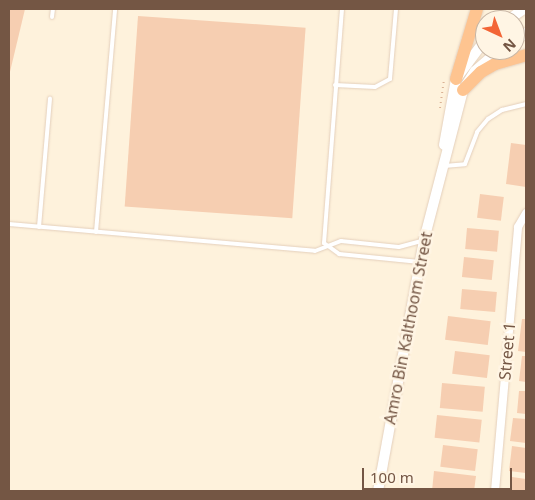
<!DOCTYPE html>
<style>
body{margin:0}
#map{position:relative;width:535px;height:500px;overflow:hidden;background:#fef2dc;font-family:"Noto Sans",sans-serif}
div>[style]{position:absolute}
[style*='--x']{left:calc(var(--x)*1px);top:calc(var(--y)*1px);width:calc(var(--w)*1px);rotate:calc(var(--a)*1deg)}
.building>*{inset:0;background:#f6ceb1;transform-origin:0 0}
.path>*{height:2px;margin-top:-1px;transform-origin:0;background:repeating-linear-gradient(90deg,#dab295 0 1px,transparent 0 5px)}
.roads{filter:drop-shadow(0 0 1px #e4cfbb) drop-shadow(0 0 1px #e4cfbb)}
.service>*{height:4px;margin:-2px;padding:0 2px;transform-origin:2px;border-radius:2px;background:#fff}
.minor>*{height:8px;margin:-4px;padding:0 4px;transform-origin:4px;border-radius:4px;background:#fff}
.tertiary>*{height:10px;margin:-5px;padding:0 5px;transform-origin:5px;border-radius:5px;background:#fff}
.trunk>*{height:12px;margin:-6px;padding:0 6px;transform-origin:6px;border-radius:6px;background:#fec490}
span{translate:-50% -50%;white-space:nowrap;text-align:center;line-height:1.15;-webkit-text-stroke:5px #fff5e4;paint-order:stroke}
.street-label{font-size:16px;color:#745644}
.frame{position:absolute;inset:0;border:10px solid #745644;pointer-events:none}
.north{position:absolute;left:475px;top:10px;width:50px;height:50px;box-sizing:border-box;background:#fff5e4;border:1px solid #c7b5a4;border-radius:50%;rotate:137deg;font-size:14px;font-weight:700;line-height:20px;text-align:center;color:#745644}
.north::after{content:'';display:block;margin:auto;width:18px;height:22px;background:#f36536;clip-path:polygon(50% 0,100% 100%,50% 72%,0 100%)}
.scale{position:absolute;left:362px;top:468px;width:150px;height:22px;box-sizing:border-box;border:2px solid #745644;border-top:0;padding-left:6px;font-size:15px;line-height:18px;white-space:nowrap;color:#745644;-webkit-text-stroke:4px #fff5e4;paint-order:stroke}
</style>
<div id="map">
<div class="building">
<i style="clip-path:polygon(9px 9px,25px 9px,9px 76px)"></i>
<i style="left:138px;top:16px;width:168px;height:191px;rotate:4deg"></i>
<i style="clip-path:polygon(511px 143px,526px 145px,526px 187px,506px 184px)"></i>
<i style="left:480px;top:194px;width:24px;height:24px;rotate:7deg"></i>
<i style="left:467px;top:228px;width:32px;height:21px;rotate:5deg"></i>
<i style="left:464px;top:257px;width:30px;height:20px;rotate:6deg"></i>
<i style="left:462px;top:289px;width:35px;height:20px;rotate:5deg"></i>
<i style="left:448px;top:316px;width:43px;height:24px;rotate:7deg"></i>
<i style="clip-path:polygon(522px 319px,526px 319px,526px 352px,518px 351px)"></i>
<i style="left:455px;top:351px;width:35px;height:23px;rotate:7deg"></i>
<i style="clip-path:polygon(522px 356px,526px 356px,526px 382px,519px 381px)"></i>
<i style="left:442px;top:383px;width:43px;height:25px;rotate:5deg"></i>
<i style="clip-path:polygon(519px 391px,526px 391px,526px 414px,517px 413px)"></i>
<i style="left:437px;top:415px;width:45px;height:23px;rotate:6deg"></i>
<i style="clip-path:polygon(513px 418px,526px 419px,526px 443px,510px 441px)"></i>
<i style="left:443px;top:445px;width:35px;height:22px;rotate:7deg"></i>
<i style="clip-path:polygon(512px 446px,526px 448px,526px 473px,509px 471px)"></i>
<i style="clip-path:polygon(434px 471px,476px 476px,474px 491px,432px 491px)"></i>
<i style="clip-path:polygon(512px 477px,526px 479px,526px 491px,510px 491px)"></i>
</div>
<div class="path">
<i style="--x:487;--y:20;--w:21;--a:-31"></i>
<i style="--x:440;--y:108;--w:29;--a:-82"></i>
</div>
<div class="roads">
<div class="service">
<i style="--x:342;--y:9;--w:235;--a:94.4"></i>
<i style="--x:324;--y:243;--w:19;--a:36"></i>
<i style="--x:339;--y:254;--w:81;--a:5.6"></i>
<i style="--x:52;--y:17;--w:8;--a:-83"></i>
<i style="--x:335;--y:85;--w:40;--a:2.9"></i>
<i style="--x:375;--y:87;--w:17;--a:-28"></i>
<i style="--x:390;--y:79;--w:70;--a:-85.1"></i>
<i style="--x:444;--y:166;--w:21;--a:-5"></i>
<i style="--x:465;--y:164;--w:34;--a:-69"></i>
<i style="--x:477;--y:132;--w:17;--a:-50"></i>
<i style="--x:488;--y:119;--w:17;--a:-33"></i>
<i style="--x:502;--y:110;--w:25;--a:-14"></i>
<i style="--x:9;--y:224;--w:307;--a:5"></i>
<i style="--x:315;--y:251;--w:28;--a:-21"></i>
<i style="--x:341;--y:241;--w:58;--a:5.9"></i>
<i style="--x:399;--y:247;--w:24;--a:-15"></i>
<i style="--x:39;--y:227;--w:129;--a:-85.1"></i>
<i style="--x:96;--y:232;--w:224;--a:-85.1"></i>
</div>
<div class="minor">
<i style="--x:495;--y:491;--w:265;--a:-85"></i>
<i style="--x:518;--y:227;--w:16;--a:-60"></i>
</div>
<div class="tertiary">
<i style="--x:508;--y:20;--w:19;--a:-35"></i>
<i style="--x:515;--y:40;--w:13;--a:-32"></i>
<i style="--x:444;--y:145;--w:67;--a:-79.7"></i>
<i style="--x:456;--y:79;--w:49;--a:-53.4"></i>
<i style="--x:378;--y:491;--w:255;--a:-79.6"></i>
<i style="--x:424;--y:240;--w:155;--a:-75.4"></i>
<i style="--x:463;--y:90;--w:22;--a:-58"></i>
<i style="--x:475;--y:71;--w:32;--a:-41"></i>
</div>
<div class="trunk">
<i style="--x:456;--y:79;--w:73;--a:-73.3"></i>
<i style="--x:463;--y:90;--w:25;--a:-45"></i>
<i style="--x:481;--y:72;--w:16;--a:-30"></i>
<i style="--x:495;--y:64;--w:32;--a:-16"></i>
</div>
</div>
<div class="street-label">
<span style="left:408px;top:328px;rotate:-79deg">Amro Bin Kalthoom Street</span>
<span style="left:507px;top:351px;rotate:-85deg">Street 1</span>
</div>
<div class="frame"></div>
<div class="north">N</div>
<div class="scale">100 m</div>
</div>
